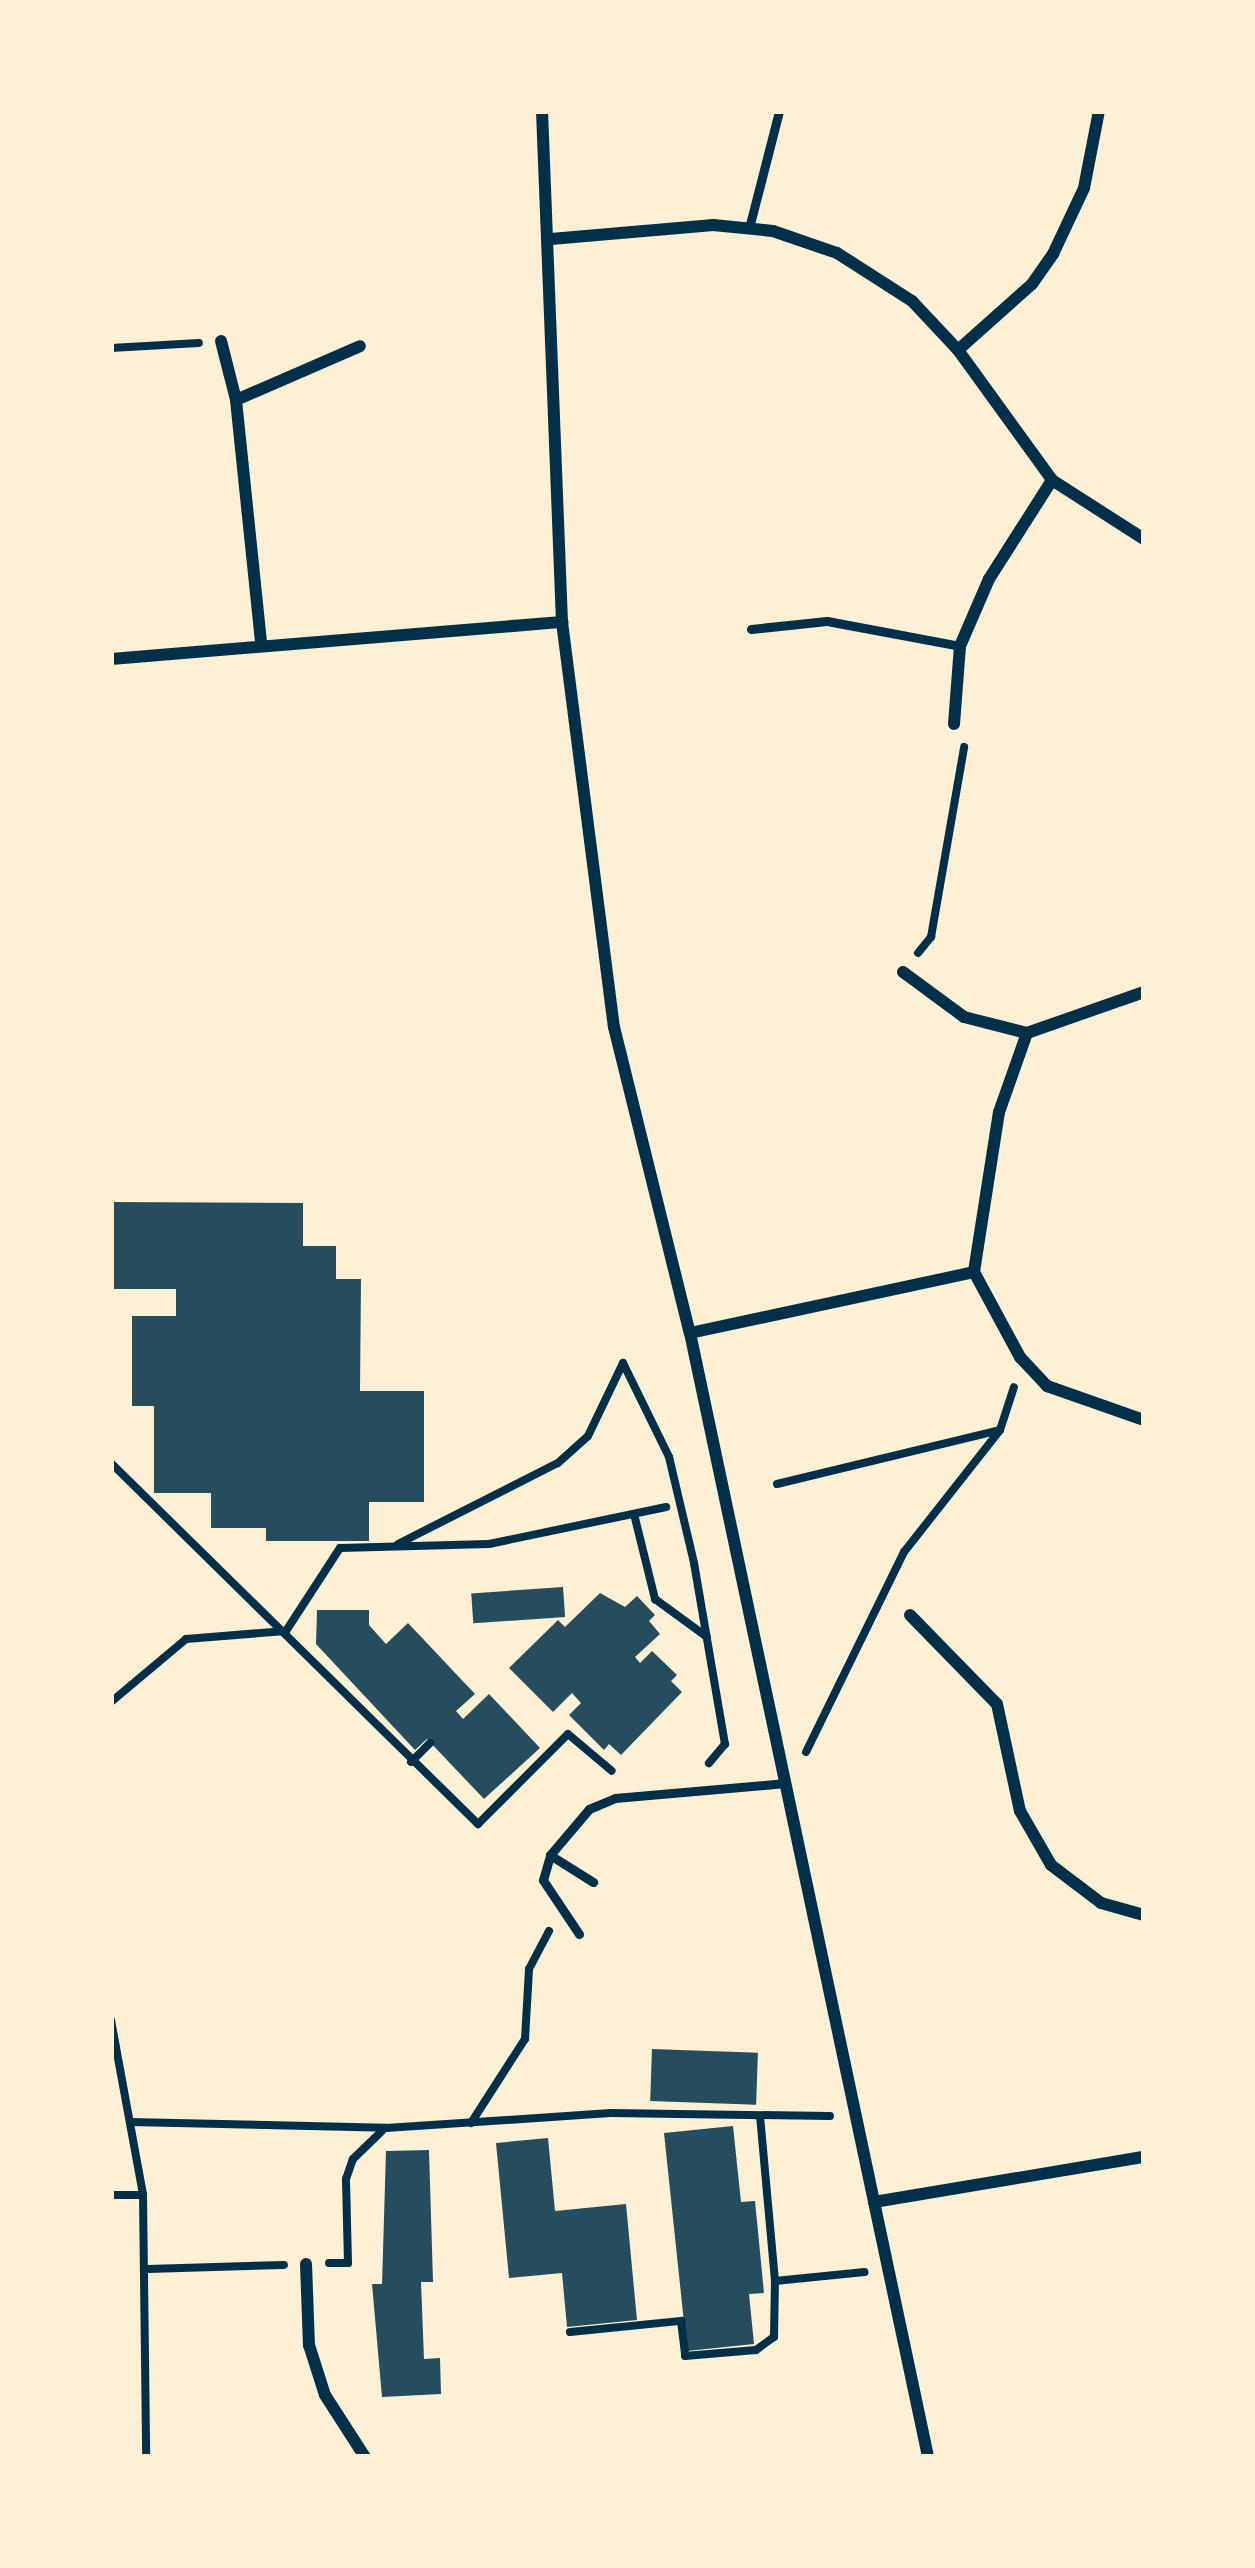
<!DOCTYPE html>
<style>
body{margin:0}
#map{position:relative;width:1255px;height:2568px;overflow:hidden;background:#fdf0d5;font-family:Poppins,sans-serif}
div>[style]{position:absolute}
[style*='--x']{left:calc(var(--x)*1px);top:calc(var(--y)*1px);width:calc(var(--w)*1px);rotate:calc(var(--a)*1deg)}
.building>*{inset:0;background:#264d5e;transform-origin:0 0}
.path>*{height:8px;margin:-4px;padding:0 4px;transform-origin:4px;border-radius:4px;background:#003049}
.service>*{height:9px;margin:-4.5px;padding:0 4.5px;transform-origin:4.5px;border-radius:4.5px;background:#003049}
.minor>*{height:12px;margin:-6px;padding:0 6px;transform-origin:6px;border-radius:6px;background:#003049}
span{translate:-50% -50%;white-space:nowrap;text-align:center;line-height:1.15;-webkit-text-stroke:9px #fdf0d5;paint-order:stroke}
.frame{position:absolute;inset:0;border:114px solid #fdf0d5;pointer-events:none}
</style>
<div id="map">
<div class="building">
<i style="clip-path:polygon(111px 1202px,303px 1203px,303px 1246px,336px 1246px,336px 1279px,361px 1279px,360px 1391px,424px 1391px,424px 1502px,369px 1502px,369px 1541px,266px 1541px,266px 1528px,211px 1528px,211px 1493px,154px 1493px,154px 1406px,132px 1406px,132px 1316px,176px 1316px,176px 1289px,111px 1289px)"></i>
<i style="left:563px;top:1587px;width:30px;height:92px;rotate:86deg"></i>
<i style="clip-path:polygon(600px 1593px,625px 1607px,637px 1596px,655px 1615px,649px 1621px,660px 1634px,635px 1657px,640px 1663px,652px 1651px,677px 1675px,671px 1681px,682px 1692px,621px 1755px,609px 1744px,604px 1750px,569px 1715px,581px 1703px,572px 1693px,553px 1712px,509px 1668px,558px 1620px,565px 1627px)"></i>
<i style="clip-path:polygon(317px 1610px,369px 1610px,369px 1625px,386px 1644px,408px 1623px,475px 1694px,456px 1711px,463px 1719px,489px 1694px,540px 1748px,484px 1799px,427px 1739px,415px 1750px,316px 1644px)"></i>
<i style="left:652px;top:2049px;width:106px;height:52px;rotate:2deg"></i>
<i style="clip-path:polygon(733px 2126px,741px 2202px,755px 2201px,764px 2293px,749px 2294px,754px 2344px,687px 2351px,664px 2133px)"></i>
<i style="clip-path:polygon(548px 2138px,555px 2211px,626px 2204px,637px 2320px,567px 2327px,562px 2273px,509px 2278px,496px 2143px)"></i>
<i style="clip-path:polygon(429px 2150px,433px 2282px,421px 2282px,424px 2359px,440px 2358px,441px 2394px,382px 2397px,372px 2284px,382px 2284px,386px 2151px)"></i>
</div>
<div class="path">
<i style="--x:111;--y:348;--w:88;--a:-3.3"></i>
<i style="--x:918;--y:953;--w:21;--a:-51"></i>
<i style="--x:931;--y:937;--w:193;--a:-80.1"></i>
<i style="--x:111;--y:1463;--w:515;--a:44.53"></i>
<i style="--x:478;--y:1824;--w:127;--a:-45"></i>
<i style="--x:568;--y:1734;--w:57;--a:40.1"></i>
<i style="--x:777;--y:1484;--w:229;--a:-13.6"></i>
<i style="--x:1000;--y:1430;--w:45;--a:-72"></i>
<i style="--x:634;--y:1514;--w:88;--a:76.1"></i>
<i style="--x:655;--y:1599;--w:64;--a:36.2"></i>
<i style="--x:398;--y:1544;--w:179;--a:-26.9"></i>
<i style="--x:558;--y:1463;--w:40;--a:-42"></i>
<i style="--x:588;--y:1436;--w:81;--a:-64.4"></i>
<i style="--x:623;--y:1363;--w:105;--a:63.9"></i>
<i style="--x:669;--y:1457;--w:109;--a:76.7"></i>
<i style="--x:694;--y:1563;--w:184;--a:80.3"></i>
<i style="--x:725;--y:1744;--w:25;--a:130"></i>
<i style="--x:111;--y:1702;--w:98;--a:-40"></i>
<i style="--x:186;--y:1639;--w:100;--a:-4.6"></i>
<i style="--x:286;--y:1631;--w:99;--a:-57"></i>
<i style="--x:340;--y:1548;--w:149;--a:-1.5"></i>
<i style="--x:489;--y:1544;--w:181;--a:-11.8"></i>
<i style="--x:806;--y:1752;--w:223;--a:-63.9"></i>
<i style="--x:904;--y:1552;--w:155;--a:-51.8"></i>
<i style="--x:411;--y:1762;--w:27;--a:-45"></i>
<i style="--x:111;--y:2020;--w:178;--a:79.6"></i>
<i style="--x:143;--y:2195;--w:262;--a:89.3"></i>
<i style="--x:760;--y:2116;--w:166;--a:84.8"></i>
<i style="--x:775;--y:2281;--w:90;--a:-5.7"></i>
<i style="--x:130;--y:2122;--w:256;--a:1.3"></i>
<i style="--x:386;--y:2128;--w:225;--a:-3.8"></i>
<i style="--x:611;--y:2113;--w:219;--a:0.8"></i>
<i style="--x:471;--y:2123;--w:100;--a:-57.3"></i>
<i style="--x:525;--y:2039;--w:70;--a:-86.7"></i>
<i style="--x:529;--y:1969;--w:43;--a:-62.2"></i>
<i style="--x:111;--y:2195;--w:32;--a:0"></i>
<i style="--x:329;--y:2263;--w:19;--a:0"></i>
<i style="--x:348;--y:2263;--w:84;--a:-91.4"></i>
<i style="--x:346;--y:2179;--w:21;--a:-71"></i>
<i style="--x:353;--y:2159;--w:40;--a:-44"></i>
<i style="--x:148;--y:2269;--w:136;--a:-1.7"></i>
<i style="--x:570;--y:2332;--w:112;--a:-5.7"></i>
<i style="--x:681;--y:2321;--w:35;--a:83"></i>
<i style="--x:685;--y:2356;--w:71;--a:-4.8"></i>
<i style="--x:756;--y:2350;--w:22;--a:-36"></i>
<i style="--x:774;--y:2337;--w:56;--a:-89"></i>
</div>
<div class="service">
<i style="--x:749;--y:228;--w:121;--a:-75.6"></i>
<i style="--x:751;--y:629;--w:76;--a:-6"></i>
<i style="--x:827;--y:621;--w:135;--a:10.6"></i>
<i style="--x:550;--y:1855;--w:51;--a:32.1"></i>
<i style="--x:579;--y:1934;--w:65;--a:-123.7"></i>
<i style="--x:543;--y:1880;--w:26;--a:-74"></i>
<i style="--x:550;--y:1855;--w:60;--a:-49.7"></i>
<i style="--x:589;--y:1809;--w:28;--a:-23"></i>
<i style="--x:615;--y:1798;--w:171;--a:-5"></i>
</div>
<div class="minor">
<i style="--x:542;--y:111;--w:511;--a:87.76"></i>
<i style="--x:562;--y:622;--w:408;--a:82.7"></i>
<i style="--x:614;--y:1027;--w:315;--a:76.1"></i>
<i style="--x:690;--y:1333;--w:1149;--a:78.04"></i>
<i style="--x:551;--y:239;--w:163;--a:-4.9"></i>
<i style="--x:713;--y:225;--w:60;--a:5.7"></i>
<i style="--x:773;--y:231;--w:68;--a:19"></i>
<i style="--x:837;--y:253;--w:89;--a:32.6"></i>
<i style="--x:912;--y:301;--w:67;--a:46.8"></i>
<i style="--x:958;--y:350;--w:160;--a:54.1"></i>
<i style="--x:1052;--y:480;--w:109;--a:32.7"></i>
<i style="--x:221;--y:341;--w:61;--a:75.7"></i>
<i style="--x:958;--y:350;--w:99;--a:-41.7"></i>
<i style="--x:1032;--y:284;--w:37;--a:-55"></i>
<i style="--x:1053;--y:254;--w:73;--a:-64.8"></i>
<i style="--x:1084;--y:188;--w:78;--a:-79"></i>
<i style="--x:261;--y:642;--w:243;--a:-95.9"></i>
<i style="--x:236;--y:400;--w:135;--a:-23.5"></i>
<i style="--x:111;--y:659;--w:453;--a:-4.7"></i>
<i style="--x:954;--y:724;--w:78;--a:-85.6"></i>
<i style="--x:960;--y:646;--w:73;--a:-66.6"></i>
<i style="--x:989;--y:579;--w:117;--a:-57.5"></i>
<i style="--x:903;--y:972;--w:76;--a:36.4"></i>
<i style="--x:964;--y:1017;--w:65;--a:14.3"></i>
<i style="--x:1144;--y:992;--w:124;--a:160.7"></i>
<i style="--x:1027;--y:1033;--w:84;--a:109.5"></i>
<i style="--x:999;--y:1112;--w:162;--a:98.9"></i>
<i style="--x:974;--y:1272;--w:97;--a:61.6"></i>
<i style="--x:1020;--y:1357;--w:40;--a:47"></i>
<i style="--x:1047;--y:1386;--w:103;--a:19.3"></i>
<i style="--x:690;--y:1333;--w:290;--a:-12.1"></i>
<i style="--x:910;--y:1615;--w:124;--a:45.7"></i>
<i style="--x:997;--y:1704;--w:109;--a:77.9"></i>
<i style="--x:1020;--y:1811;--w:62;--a:60.1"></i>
<i style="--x:1051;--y:1865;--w:63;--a:37.2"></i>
<i style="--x:1101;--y:1903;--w:45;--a:15.6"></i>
<i style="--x:874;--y:2202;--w:274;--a:-9.5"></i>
<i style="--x:306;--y:2264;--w:81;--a:87.9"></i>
<i style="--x:309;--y:2345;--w:52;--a:72.3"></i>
<i style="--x:325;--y:2395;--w:74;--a:57.2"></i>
</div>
<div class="frame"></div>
</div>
